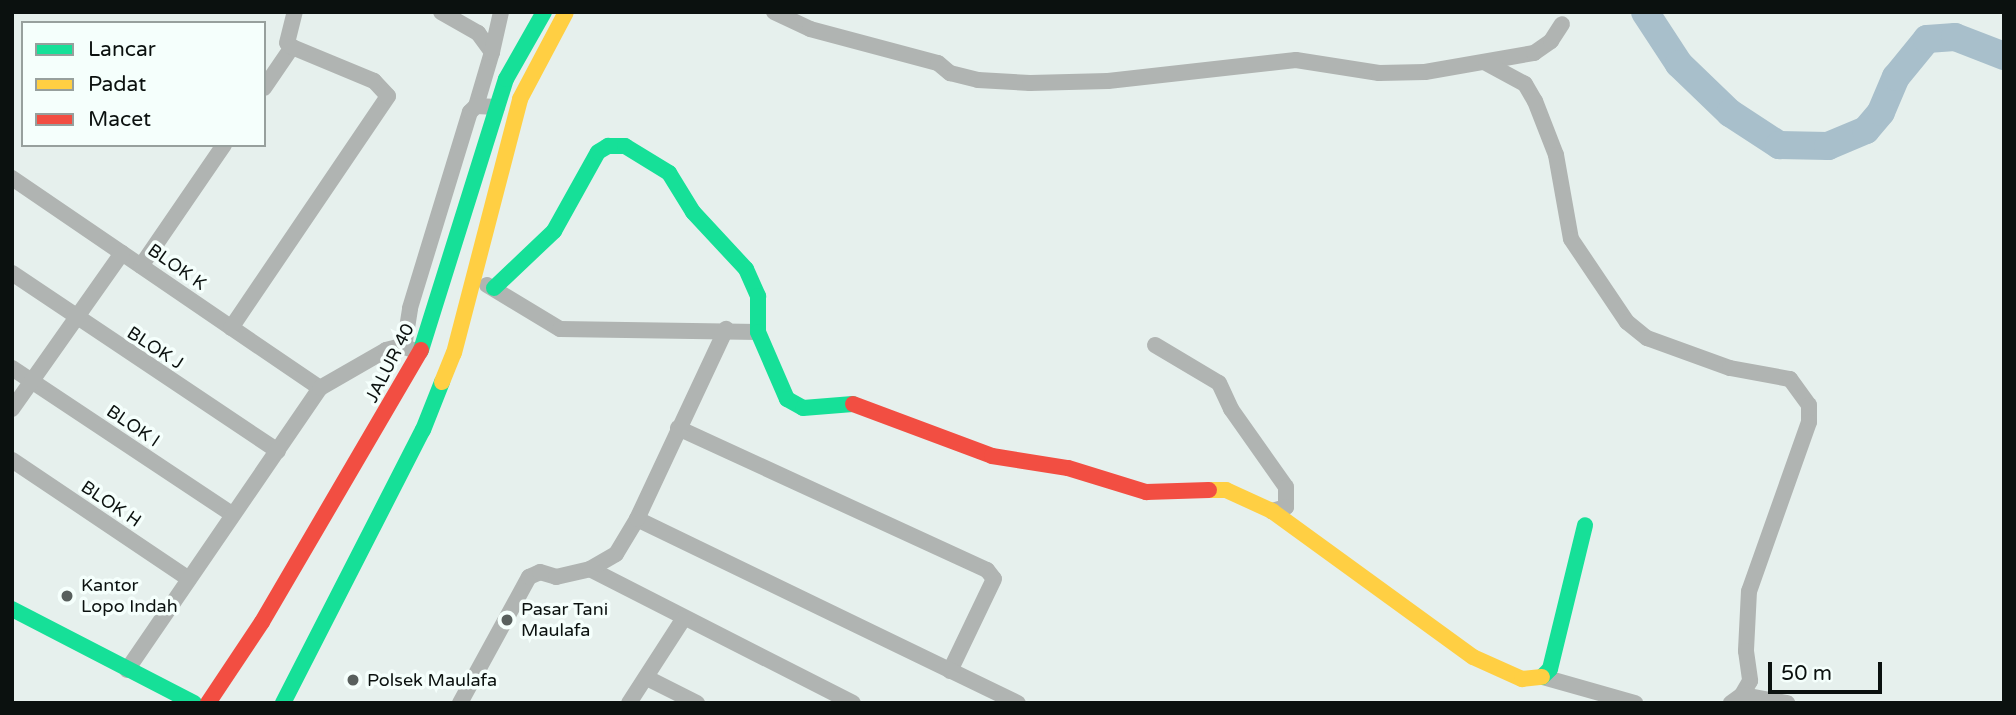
<!DOCTYPE html>
<style>
body{margin:0}
#map{position:relative;width:2016px;height:715px;overflow:hidden;background:#e6f0ed;font-family:"Varela Round",sans-serif}
div>[style]{position:absolute}
[style*='--x']{left:calc(var(--x)*1px);top:calc(var(--y)*1px);width:calc(var(--w)*1px);rotate:calc(var(--a)*1deg)}
.river>*{height:28px;margin:-14px;padding:0 14px;transform-origin:14px;border-radius:14px;background:#a8bfcb}
.street>*{height:16px;margin:-8px;padding:0 8px;transform-origin:8px;border-radius:8px;background:#b0b4b2}
.fast>*{height:16px;margin:-8px;padding:0 8px;transform-origin:8px;border-radius:8px;background:#16e098}
.slow>*{height:16px;margin:-8px;padding:0 8px;transform-origin:8px;border-radius:8px;background:#ffcf43}
.jam>*{height:16px;margin:-8px;padding:0 8px;transform-origin:8px;border-radius:8px;background:#f24e42}
.dots>*{width:19px;height:19px;translate:-50% -50%;box-sizing:border-box;border:4px solid #f5fffc;border-radius:50%}
span{translate:-50% -50%;white-space:nowrap;text-align:center;line-height:1.15;-webkit-text-stroke:7px #f5fffc;paint-order:stroke}
.street-label{font-size:18px;color:#0b110f}
.poi-label{font-size:18px;color:#0b110f}
.left{translate:0 -50%;text-align:left}
.frame{position:absolute;inset:0;border:14px solid #0b110f;pointer-events:none}
.legend{position:absolute;left:21px;top:21px;width:245px;height:126px;box-sizing:border-box;background:#f5fffc;border:2px solid #97a09d;margin:0;padding:9px 12px;list-style:none;font-size:21px;color:#0b110f}
.legend li{display:flex;align-items:center;gap:14px;height:35px}
.legend b{width:35px;border:2px solid #97a09d}
.scale{position:absolute;left:1768px;top:662px;width:114px;height:32px;box-sizing:border-box;border:4px solid #0b110f;border-top:0;padding-left:9px;font-size:21px;line-height:24px;white-space:nowrap;color:#0b110f;-webkit-text-stroke:5px #f5fffc;paint-order:stroke}
</style>
<div id="map">
<div class="river">
<i style="--x:1645;--y:12;--w:62;--a:56.8"></i>
<i style="--x:1679;--y:64;--w:71;--a:43.9"></i>
<i style="--x:1730;--y:113;--w:59;--a:33.1"></i>
<i style="--x:1779;--y:145;--w:49;--a:1.2"></i>
<i style="--x:1828;--y:146;--w:41;--a:-22.8"></i>
<i style="--x:1866;--y:130;--w:23;--a:-50"></i>
<i style="--x:1881;--y:112;--w:38;--a:-67"></i>
<i style="--x:1896;--y:77;--w:49;--a:-50.8"></i>
<i style="--x:1927;--y:39;--w:28;--a:-4"></i>
<i style="--x:1955;--y:37;--w:53;--a:21.2"></i>
</div>
<div class="street">
<i style="--x:441;--y:12;--w:43;--a:29.6"></i>
<i style="--x:478;--y:33;--w:24;--a:54"></i>
<i style="--x:492;--y:52;--w:56;--a:106.5"></i>
<i style="--x:774;--y:12;--w:40;--a:25"></i>
<i style="--x:810;--y:29;--w:132;--a:14.9"></i>
<i style="--x:938;--y:63;--w:16;--a:40"></i>
<i style="--x:950;--y:73;--w:29;--a:14"></i>
<i style="--x:978;--y:80;--w:52;--a:3.3"></i>
<i style="--x:1030;--y:83;--w:78;--a:-1.5"></i>
<i style="--x:1108;--y:81;--w:189;--a:-6.4"></i>
<i style="--x:1296;--y:60;--w:84;--a:8.9"></i>
<i style="--x:1379;--y:73;--w:46;--a:-1.2"></i>
<i style="--x:1425;--y:72;--w:111;--a:-9.9"></i>
<i style="--x:1534;--y:53;--w:21;--a:-35"></i>
<i style="--x:1551;--y:41;--w:20;--a:-57"></i>
<i style="--x:492;--y:52;--w:41;--a:-77.3"></i>
<i style="--x:1486;--y:63;--w:44;--a:28.3"></i>
<i style="--x:1525;--y:84;--w:20;--a:60"></i>
<i style="--x:1535;--y:101;--w:58;--a:68.7"></i>
<i style="--x:1556;--y:155;--w:85;--a:79.9"></i>
<i style="--x:1571;--y:239;--w:100;--a:56"></i>
<i style="--x:1627;--y:322;--w:26;--a:39"></i>
<i style="--x:1647;--y:338;--w:88;--a:19.9"></i>
<i style="--x:1730;--y:368;--w:61;--a:10.4"></i>
<i style="--x:1790;--y:379;--w:32;--a:54"></i>
<i style="--x:1809;--y:405;--w:17;--a:90"></i>
<i style="--x:1809;--y:422;--w:179;--a:109.5"></i>
<i style="--x:1749;--y:591;--w:60;--a:92.9"></i>
<i style="--x:1746;--y:651;--w:30;--a:82"></i>
<i style="--x:1750;--y:681;--w:16;--a:120"></i>
<i style="--x:1742;--y:695;--w:14;--a:144"></i>
<i style="--x:264;--y:88;--w:50;--a:-55.7"></i>
<i style="--x:292;--y:47;--w:6;--a:-141"></i>
<i style="--x:287;--y:43;--w:32;--a:-76"></i>
<i style="--x:12;--y:178;--w:373;--a:34.3"></i>
<i style="--x:141;--y:266;--w:147;--a:-55.6"></i>
<i style="--x:12;--y:273;--w:320;--a:33.8"></i>
<i style="--x:487;--y:285;--w:85;--a:31.1"></i>
<i style="--x:560;--y:329;--w:198;--a:0.9"></i>
<i style="--x:231;--y:328;--w:280;--a:-55.9"></i>
<i style="--x:388;--y:96;--w:21;--a:-133"></i>
<i style="--x:374;--y:81;--w:89;--a:-157.5"></i>
<i style="--x:1155;--y:345;--w:74;--a:30.7"></i>
<i style="--x:1219;--y:383;--w:29;--a:65"></i>
<i style="--x:1231;--y:409;--w:95;--a:54.8"></i>
<i style="--x:1286;--y:487;--w:20;--a:90"></i>
<i style="--x:1286;--y:507;--w:15;--a:164"></i>
<i style="--x:404;--y:347;--w:39;--a:-81"></i>
<i style="--x:410;--y:308;--w:205;--a:-73"></i>
<i style="--x:470;--y:112;--w:8;--a:-45"></i>
<i style="--x:476;--y:106;--w:21;--a:3"></i>
<i style="--x:12;--y:368;--w:265;--a:33.6"></i>
<i style="--x:12;--y:409;--w:191;--a:-54.8"></i>
<i style="--x:678;--y:428;--w:340;--a:24.7"></i>
<i style="--x:987;--y:570;--w:11;--a:52"></i>
<i style="--x:994;--y:579;--w:102;--a:115.6"></i>
<i style="--x:12;--y:460;--w:213;--a:33.9"></i>
<i style="--x:637;--y:519;--w:423;--a:25.8"></i>
<i style="--x:590;--y:569;--w:295;--a:27"></i>
<i style="--x:127;--y:670;--w:342;--a:-55.6"></i>
<i style="--x:320;--y:388;--w:76;--a:-29.9"></i>
<i style="--x:386;--y:350;--w:16;--a:-15"></i>
<i style="--x:401;--y:346;--w:20;--a:18"></i>
<i style="--x:1543;--y:677;--w:96;--a:15.8"></i>
<i style="--x:647;--y:678;--w:56;--a:26.6"></i>
<i style="--x:1742;--y:695;--w:46;--a:10.1"></i>
<i style="--x:460;--y:703;--w:144;--a:-61.3"></i>
<i style="--x:529;--y:577;--w:12;--a:-24"></i>
<i style="--x:540;--y:572;--w:17;--a:17"></i>
<i style="--x:556;--y:577;--w:35;--a:-13"></i>
<i style="--x:590;--y:569;--w:30;--a:-30"></i>
<i style="--x:616;--y:554;--w:41;--a:-59"></i>
<i style="--x:637;--y:519;--w:210;--a:-64.9"></i>
<i style="--x:629;--y:703;--w:101;--a:-57.1"></i>
</div>
<div class="fast">
<i style="--x:494;--y:288;--w:83;--a:-43.5"></i>
<i style="--x:554;--y:231;--w:90;--a:-60.9"></i>
<i style="--x:598;--y:152;--w:12;--a:-31"></i>
<i style="--x:608;--y:146;--w:17;--a:0"></i>
<i style="--x:625;--y:146;--w:52;--a:31.5"></i>
<i style="--x:669;--y:173;--w:46;--a:58.4"></i>
<i style="--x:693;--y:212;--w:78;--a:47.1"></i>
<i style="--x:746;--y:269;--w:30;--a:66"></i>
<i style="--x:758;--y:296;--w:36;--a:90"></i>
<i style="--x:758;--y:332;--w:73;--a:66.6"></i>
<i style="--x:787;--y:399;--w:18;--a:29"></i>
<i style="--x:803;--y:408;--w:50;--a:-4.6"></i>
<i style="--x:421;--y:350;--w:284;--a:-72.6"></i>
<i style="--x:506;--y:79;--w:77;--a:-60.4"></i>
<i style="--x:12;--y:609;--w:205;--a:27.3"></i>
<i style="--x:1542;--y:677;--w:11;--a:-45"></i>
<i style="--x:1550;--y:669;--w:148;--a:-76.3"></i>
<i style="--x:283;--y:703;--w:307;--a:-62.9"></i>
<i style="--x:423;--y:430;--w:52;--a:-68.4"></i>
</div>
<div class="slow">
<i style="--x:442;--y:382;--w:31;--a:-68"></i>
<i style="--x:454;--y:353;--w:262;--a:-75.4"></i>
<i style="--x:520;--y:99;--w:98;--a:-62.1"></i>
<i style="--x:1209;--y:490;--w:17;--a:0"></i>
<i style="--x:1226;--y:490;--w:51;--a:24.5"></i>
<i style="--x:1272;--y:511;--w:248;--a:36"></i>
<i style="--x:1473;--y:657;--w:54;--a:24.2"></i>
<i style="--x:1522;--y:679;--w:20;--a:-6"></i>
</div>
<div class="jam">
<i style="--x:853;--y:404;--w:148;--a:20.5"></i>
<i style="--x:992;--y:456;--w:77;--a:9"></i>
<i style="--x:1068;--y:468;--w:82;--a:17.1"></i>
<i style="--x:1146;--y:492;--w:63;--a:-1.8"></i>
<i style="--x:208;--y:703;--w:97;--a:-56.3"></i>
<i style="--x:262;--y:622;--w:315;--a:-59.7"></i>
</div>
<div class="dots">
<i style="left:67px;top:596px;background:#585f5d"></i>
<i style="left:507px;top:620px;background:#585f5d"></i>
<i style="left:353px;top:680px;background:#585f5d"></i>
</div>
<div class="street-label">
<span style="left:177px;top:267px;rotate:35deg">BLOK K</span>
<span style="left:155px;top:348px;rotate:33deg">BLOK J</span>
<span style="left:390px;top:363px;rotate:-63deg">JALUR 40</span>
<span style="left:133px;top:426px;rotate:34deg">BLOK I</span>
<span style="left:111px;top:504px;rotate:34deg">BLOK H</span>
</div>
<div class="poi-label">
<span class="left" style="left:81px;top:596px">Kantor<br>Lopo Indah</span>
<span class="left" style="left:521px;top:620px">Pasar Tani<br>Maulafa</span>
<span class="left" style="left:367px;top:680px">Polsek Maulafa</span>
</div>
<div class="frame"></div>
<ul class="legend">
<li><b style="height:9px;background:#16e098"></b>Lancar</li>
<li><b style="height:9px;background:#ffcf43"></b>Padat</li>
<li><b style="height:9px;background:#f24e42"></b>Macet</li>
</ul>
<div class="scale">50 m</div>
</div>
